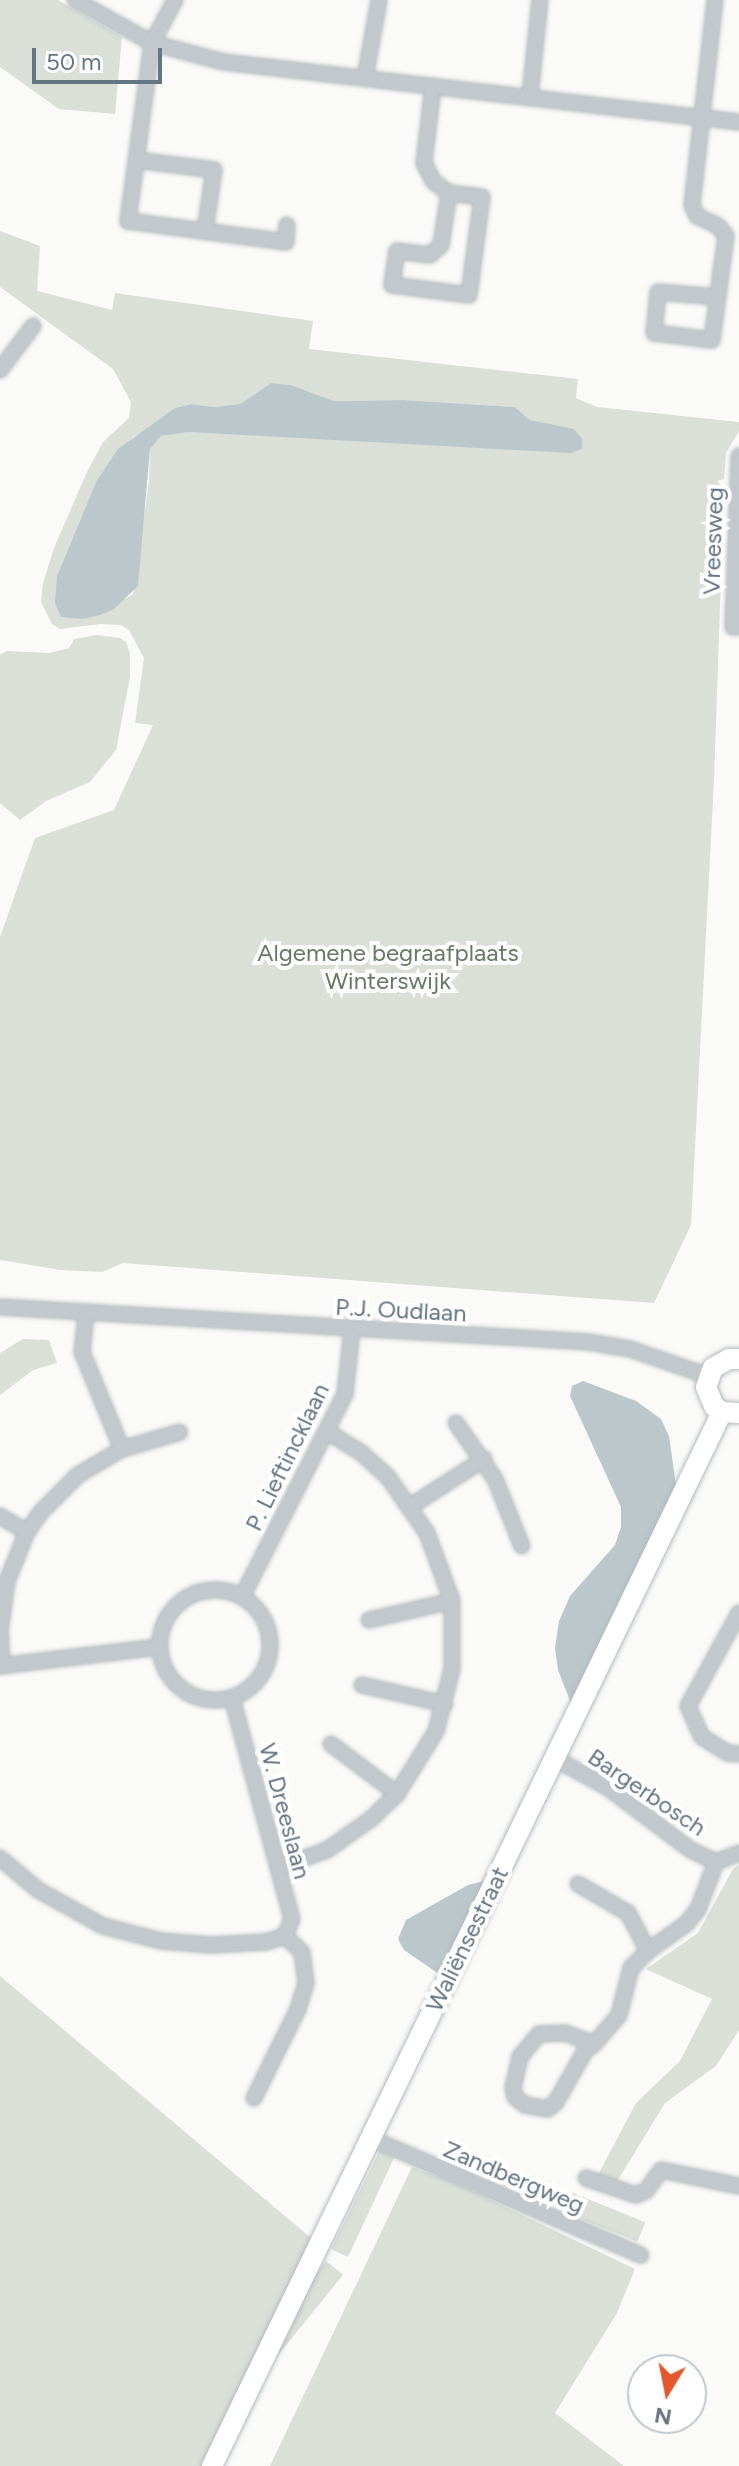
<!DOCTYPE html>
<meta charset="utf-8">
<style>
body{margin:0}
#map{position:relative;width:739px;height:2466px;overflow:hidden;background:#fafaf8;font-family:Figtree,sans-serif}
div>[style]{position:absolute}
[style*='--x']{left:calc(var(--x)*1px);top:calc(var(--y)*1px);width:calc(var(--w)*1px);rotate:calc(var(--a)*1deg)}
.green>*{inset:0;background:#dadfd7;transform-origin:0 0}
.water>*{inset:0;background:#bbc7cb}
.roads{filter:drop-shadow(0 0 2px #b3babf) drop-shadow(0 0 2px #b3babf)}
.street>*{height:14px;margin:-7px;padding:0 7px;transform-origin:7px;border-radius:7px;background:#c3c8cc}
.street>.ring{margin:-7px;padding:0;box-sizing:content-box;background:none;border:14px solid #c3c8cc;border-radius:50%}
.secondary>*{height:20px;margin:-10px;padding:0 10px;transform-origin:10px;border-radius:10px;background:#fff}
span{translate:-50% -50%;white-space:nowrap;text-align:center;line-height:1.15;-webkit-text-stroke:8px #fff;paint-order:stroke}
.street-label{font-size:24px;color:#657683}
.park-label{font-size:24px;color:#687a64}
.north{position:absolute;left:627px;top:2354px;width:80px;height:80px;box-sizing:border-box;background:#fff;border:2px solid #c1c8cd;border-radius:50%;rotate:190deg;font-size:22px;font-weight:700;line-height:32px;text-align:center;color:#657683}
.north::after{content:'';display:block;margin:auto;width:28px;height:36px;background:#e4572e;clip-path:polygon(50% 0,100% 100%,50% 72%,0 100%)}
.scale{position:absolute;left:32px;top:48px;width:130px;height:36px;box-sizing:border-box;border:4px solid #657683;border-top:0;padding-left:10px;font-size:24px;line-height:28px;white-space:nowrap;color:#657683;-webkit-text-stroke:6px #fff;paint-order:stroke}
</style>
<div id="map">
<div class="green">
<i style="clip-path:polygon(0 0,58px 0,122px 37px,115px 114px,59px 109px,0 67px)"></i>
<i style="clip-path:polygon(evenodd,0 231px,40px 246px,37px 291px,112px 310px,115px 293px,313px 321px,309px 349px,578px 379px,576px 398px,597px 407px,739px 422px,739px 431px,726px 453px,724px 479px,717px 481px,724px 488px,714px 780px,691px 1225px,654px 1303px,123px 1263px,102px 1272px,61px 1270px,0 1260px,0 937px,35px 838px,114px 810px,153px 725px,135px 723px,144px 658px,129px 630px,121px 625px,101px 624px,60px 629px,52px 624px,41px 602px,43px 583px,54px 548px,87px 472px,103px 442px,129px 418px,131px 402px,113px 369px,0 287px,0 231px,271px 383px,291px 385px,334px 401px,404px 400px,515px 407px,530px 420px,546px 424px,368px 439px,189px 432px,160px 436px,150px 449px,149px 482px,133px 594px,125px 599px,57px 576px,96px 482px,133px 437px,152px 428px,175px 408px,191px 404px,214px 407px,240px 404px,271px 383px)"></i>
<i style="clip-path:polygon(97px 635px,120px 638px,126px 642px,130px 654px,130px 677px,116px 750px,90px 782px,46px 801px,20px 820px,0 803px,0 655px,7px 651px,50px 653px,69px 648px,74px 639px)"></i>
<i style="clip-path:polygon(23px 1339px,49px 1340px,57px 1363px,33px 1370px,0 1395px,0 1353px)"></i>
<i style="clip-path:polygon(739px 1865px,739px 2030px,716px 2066px,665px 2103px,616px 2183px,598px 2175px,636px 2103px,680px 2061px,712px 1999px,646px 1969px,698px 1933px,733px 1869px)"></i>
<i style="clip-path:polygon(0 1976px,311px 2238px,203px 2466px,0 2466px)"></i>
<i style="clip-path:polygon(380px 2150px,394px 2158px,348px 2257px,331px 2249px)"></i>
<i style="clip-path:polygon(412px 2167px,455px 2183px,635px 2269px,617px 2313px,555px 2413px,624px 2466px,270px 2466px)"></i>
<i style="left:573px;top:2193px;width:78px;height:21px;rotate:22deg"></i>
<i style="left:326px;top:2261px;width:22px;height:227px;rotate:39deg"></i>
</div>
<div class="water">
<i style="clip-path:polygon(271px 383px,291px 385px,334px 401px,404px 400px,515px 407px,530px 420px,574px 429px,582px 439px,582px 449px,571px 453px,189px 432px,161px 436px,150px 449px,138px 586px,114px 609px,100px 615px,83px 619px,61px 617px,55px 603px,57px 576px,96px 482px,118px 449px,175px 408px,191px 404px,214px 407px,240px 404px)"></i>
<i style="clip-path:polygon(583px 1381px,636px 1401px,661px 1419px,669px 1436px,676px 1485px,571px 1703px,558px 1670px,555px 1648px,559px 1621px,570px 1596px,615px 1545px,621px 1527px,621px 1507px,570px 1396px,572px 1386px)"></i>
<i style="clip-path:polygon(484px 1881px,439px 1974px,404px 1950px,398px 1939px,406px 1920px,468px 1885px)"></i>
</div>
<div class="roads">
<div class="street">
<i style="--x:75;--y:0;--w:88;--a:29.2"></i>
<i style="--x:152;--y:43;--w:74;--a:14.8"></i>
<i style="--x:224;--y:62;--w:518;--a:6.65"></i>
<i style="--x:175;--y:0;--w:49;--a:118.1"></i>
<i style="--x:152;--y:43;--w:180;--a:97.7"></i>
<i style="--x:128;--y:221;--w:159;--a:7.6"></i>
<i style="--x:286;--y:242;--w:17;--a:-87"></i>
<i style="--x:715;--y:0;--w:206;--a:96.4"></i>
<i style="--x:692;--y:205;--w:12;--a:66"></i>
<i style="--x:697;--y:216;--w:23;--a:25"></i>
<i style="--x:718;--y:226;--w:13;--a:51"></i>
<i style="--x:726;--y:236;--w:105;--a:97.7"></i>
<i style="--x:712;--y:340;--w:58;--a:-173.1"></i>
<i style="--x:654;--y:333;--w:41;--a:-84.4"></i>
<i style="--x:658;--y:292;--w:60;--a:4.8"></i>
<i style="--x:365;--y:78;--w:79;--a:-79.8"></i>
<i style="--x:433;--y:86;--w:78;--a:96.7"></i>
<i style="--x:424;--y:163;--w:20;--a:63"></i>
<i style="--x:433;--y:181;--w:20;--a:37"></i>
<i style="--x:530;--y:96;--w:97;--a:-84.1"></i>
<i style="--x:136;--y:160;--w:79;--a:7.3"></i>
<i style="--x:214;--y:170;--w:62;--a:98.4"></i>
<i style="--x:449;--y:193;--w:33;--a:7"></i>
<i style="--x:482;--y:197;--w:99;--a:97.6"></i>
<i style="--x:469;--y:295;--w:78;--a:-172.6"></i>
<i style="--x:392;--y:285;--w:34;--a:-82"></i>
<i style="--x:397;--y:251;--w:33;--a:7"></i>
<i style="--x:430;--y:255;--w:15;--a:-42"></i>
<i style="--x:441;--y:245;--w:53;--a:-81.3"></i>
<i style="--x:0;--y:370;--w:55;--a:-53.1"></i>
<i style="--x:739;--y:456;--w:171;--a:92"></i>
<i style="--x:733;--y:627;--w:6;--a:0"></i>
<i style="--x:0;--y:1307;--w:590;--a:3.4"></i>
<i style="--x:589;--y:1342;--w:42;--a:9.7"></i>
<i style="--x:630;--y:1349;--w:83;--a:19.1"></i>
<i style="--x:456;--y:1423;--w:68;--a:55.1"></i>
<i style="--x:495;--y:1479;--w:72;--a:68.1"></i>
<i style="--x:122;--y:1449;--w:60;--a:-16.3"></i>
<i style="--x:411;--y:1506;--w:87;--a:-32.8"></i>
<i style="--x:0;--y:1516;--w:31;--a:31"></i>
<i class="ring" style="left:160px;top:1590px;width:96px;height:96px"></i>
<i style="--x:242;--y:1597;--w:228;--a:-63.1"></i>
<i style="--x:345;--y:1394;--w:64;--a:-83.8"></i>
<i style="--x:739;--y:1613;--w:106;--a:118.7"></i>
<i style="--x:688;--y:1706;--w:34;--a:66"></i>
<i style="--x:702;--y:1737;--w:31;--a:32"></i>
<i style="--x:728;--y:1753;--w:11;--a:5"></i>
<i style="--x:369;--y:1620;--w:85;--a:-12.9"></i>
<i style="--x:0;--y:1666;--w:160;--a:-6.8"></i>
<i style="--x:2;--y:1666;--w:35;--a:-93"></i>
<i style="--x:0;--y:1631;--w:50;--a:-82"></i>
<i style="--x:7;--y:1581;--w:53;--a:-67.8"></i>
<i style="--x:27;--y:1532;--w:24;--a:-55"></i>
<i style="--x:41;--y:1512;--w:52;--a:-45"></i>
<i style="--x:78;--y:1475;--w:51;--a:-30.6"></i>
<i style="--x:122;--y:1449;--w:105;--a:-112.4"></i>
<i style="--x:82;--y:1352;--w:39;--a:-84"></i>
<i style="--x:362;--y:1685;--w:85;--a:12.9"></i>
<i style="--x:331;--y:1744;--w:83;--a:37.1"></i>
<i style="--x:554;--y:1758;--w:60;--a:28.7"></i>
<i style="--x:607;--y:1787;--w:105;--a:36.9"></i>
<i style="--x:691;--y:1850;--w:28;--a:26"></i>
<i style="--x:716;--y:1862;--w:25;--a:-21"></i>
<i style="--x:0;--y:1858;--w:50;--a:40.1"></i>
<i style="--x:38;--y:1890;--w:74;--a:29"></i>
<i style="--x:103;--y:1926;--w:60;--a:14.5"></i>
<i style="--x:161;--y:1941;--w:50;--a:4.6"></i>
<i style="--x:211;--y:1945;--w:55;--a:-3.1"></i>
<i style="--x:266;--y:1942;--w:20;--a:-18"></i>
<i style="--x:285;--y:1936;--w:18;--a:-68"></i>
<i style="--x:292;--y:1919;--w:229;--a:-105.2"></i>
<i style="--x:278;--y:1868;--w:52;--a:-20.2"></i>
<i style="--x:327;--y:1850;--w:54;--a:-35.2"></i>
<i style="--x:371;--y:1819;--w:36;--a:-44"></i>
<i style="--x:397;--y:1794;--w:74;--a:-58.2"></i>
<i style="--x:436;--y:1731;--w:64;--a:-75.5"></i>
<i style="--x:452;--y:1669;--w:68;--a:-90"></i>
<i style="--x:452;--y:1601;--w:72;--a:-110.2"></i>
<i style="--x:427;--y:1533;--w:68;--a:-124.9"></i>
<i style="--x:388;--y:1477;--w:38;--a:-138"></i>
<i style="--x:360;--y:1452;--w:39;--a:-148"></i>
<i style="--x:578;--y:1884;--w:58;--a:30.1"></i>
<i style="--x:628;--y:1913;--w:43;--a:62.2"></i>
<i style="--x:648;--y:1951;--w:47;--a:-35.4"></i>
<i style="--x:686;--y:1924;--w:19;--a:-51"></i>
<i style="--x:698;--y:1909;--w:50;--a:-69"></i>
<i style="--x:594;--y:2044;--w:31;--a:-159"></i>
<i style="--x:565;--y:2033;--w:26;--a:178"></i>
<i style="--x:539;--y:2034;--w:30;--a:130"></i>
<i style="--x:520;--y:2057;--w:32;--a:103"></i>
<i style="--x:513;--y:2088;--w:9;--a:77"></i>
<i style="--x:515;--y:2097;--w:13;--a:39"></i>
<i style="--x:525;--y:2105;--w:23;--a:10"></i>
<i style="--x:548;--y:2109;--w:11;--a:-41"></i>
<i style="--x:556;--y:2102;--w:59;--a:-60.4"></i>
<i style="--x:585;--y:2051;--w:11;--a:-38"></i>
<i style="--x:594;--y:2044;--w:38;--a:-49"></i>
<i style="--x:619;--y:2015;--w:49;--a:-75.7"></i>
<i style="--x:631;--y:1968;--w:24;--a:-45"></i>
<i style="--x:254;--y:2098;--w:99;--a:-63.7"></i>
<i style="--x:298;--y:2009;--w:28;--a:-73"></i>
<i style="--x:306;--y:1982;--w:30;--a:-98"></i>
<i style="--x:302;--y:1952;--w:23;--a:-137"></i>
<i style="--x:370;--y:2138;--w:295;--a:23.4"></i>
<i style="--x:586;--y:2178;--w:53;--a:18.8"></i>
<i style="--x:636;--y:2195;--w:11;--a:-22"></i>
<i style="--x:646;--y:2191;--w:26;--a:-54"></i>
<i style="--x:661;--y:2170;--w:80;--a:11.6"></i>
</div>
<div class="secondary">
<i style="--x:739;--y:1359;--w:10;--a:180"></i>
<i style="--x:729;--y:1359;--w:18;--a:151"></i>
<i style="--x:713;--y:1368;--w:20;--a:110"></i>
<i style="--x:706;--y:1387;--w:21;--a:67"></i>
<i style="--x:714;--y:1406;--w:10;--a:37"></i>
<i style="--x:722;--y:1412;--w:17;--a:3"></i>
<i style="--x:212;--y:2466;--w:1171;--a:-64.18"></i>
</div>
</div>
<div class="street-label">
<span style="left:713px;top:541px;rotate:-88deg">Vreesweg</span>
<span style="left:401px;top:1310px;rotate:3deg">P.J. Oudlaan</span>
<span style="left:287px;top:1457px;rotate:-64deg">P. Lieftincklaan</span>
<span style="left:647px;top:1792px;rotate:34deg">Bargerbosch</span>
<span style="left:285px;top:1811px;rotate:75deg">W. Dreeslaan</span>
<span style="left:467px;top:1939px;rotate:-64deg">Waliënsestraat</span>
<span style="left:514px;top:2177px;rotate:23deg">Zandbergweg</span>
</div>
<div class="park-label">
<span style="left:388px;top:967px">Algemene begraafplaats<br>Winterswijk</span>
</div>
<div class="north">N</div>
<div class="scale">50 m</div>
</div>
